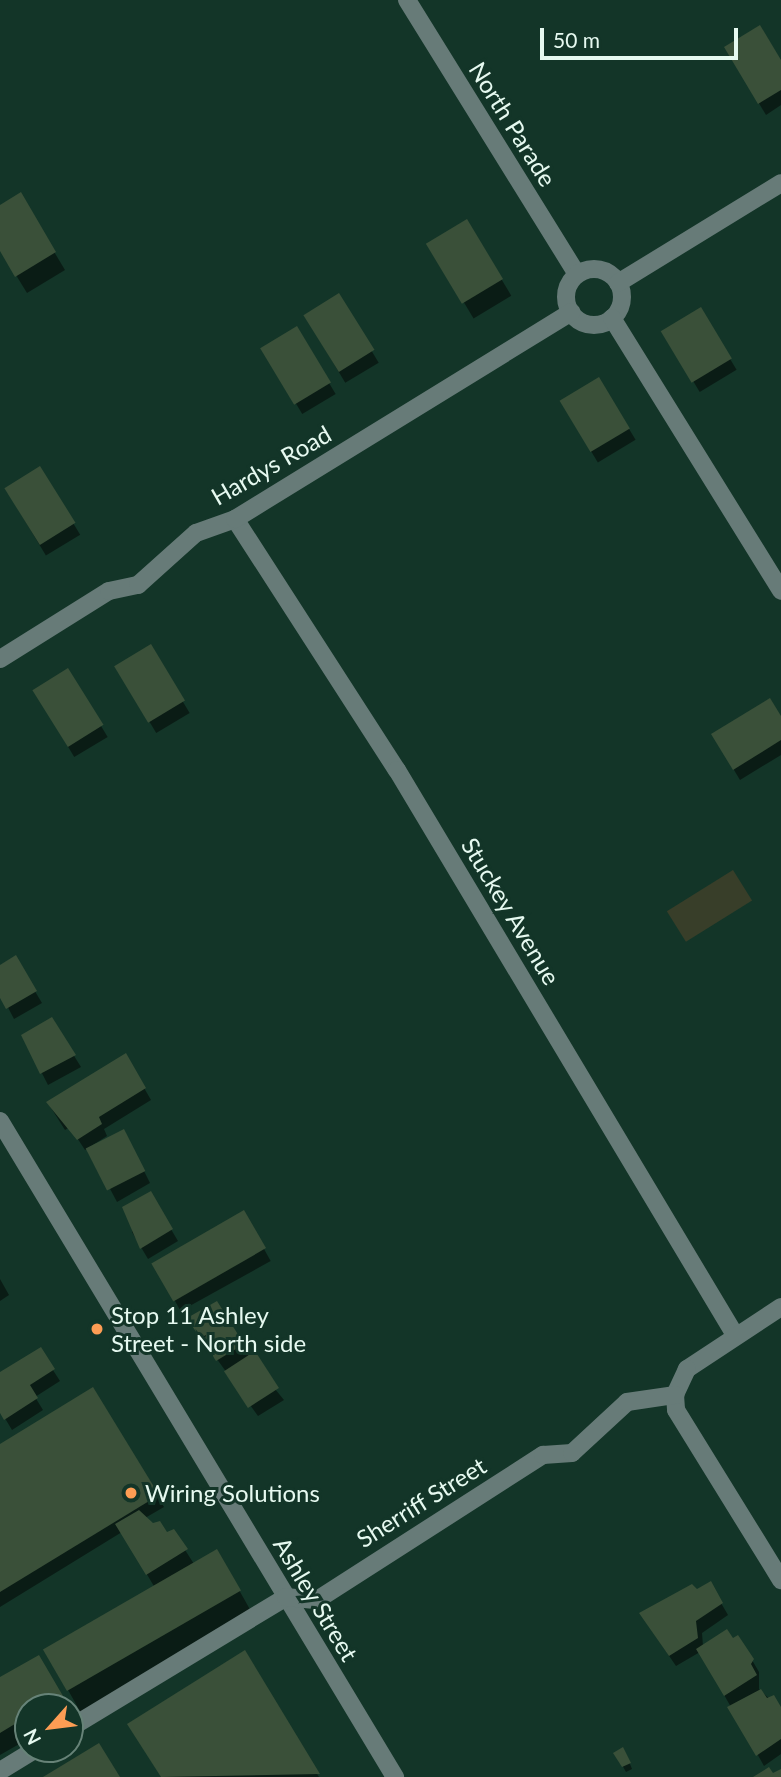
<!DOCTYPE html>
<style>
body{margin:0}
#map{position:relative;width:781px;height:1777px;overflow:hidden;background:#133528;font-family:Lato,sans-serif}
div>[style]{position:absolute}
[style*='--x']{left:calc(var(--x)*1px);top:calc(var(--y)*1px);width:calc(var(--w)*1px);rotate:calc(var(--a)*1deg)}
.green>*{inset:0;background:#383e29;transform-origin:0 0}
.shadow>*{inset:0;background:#0007;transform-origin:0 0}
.building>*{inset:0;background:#3a5039;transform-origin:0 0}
.minor>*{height:18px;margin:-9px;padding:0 9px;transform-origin:9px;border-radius:9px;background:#677b78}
.minor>.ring{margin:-9px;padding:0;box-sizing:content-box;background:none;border:18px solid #677b78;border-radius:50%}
.dots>*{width:19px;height:19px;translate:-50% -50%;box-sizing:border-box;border:4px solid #133528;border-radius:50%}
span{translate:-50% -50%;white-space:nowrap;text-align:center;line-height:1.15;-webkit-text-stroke:6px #133528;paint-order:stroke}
.street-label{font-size:24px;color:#e6f9f0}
.poi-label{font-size:24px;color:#e6f9f0}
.left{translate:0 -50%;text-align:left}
.north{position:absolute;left:14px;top:1693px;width:70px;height:70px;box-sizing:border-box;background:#133528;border:2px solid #678378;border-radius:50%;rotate:242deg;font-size:19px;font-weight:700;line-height:28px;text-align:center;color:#e6f9f0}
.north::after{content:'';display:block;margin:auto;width:24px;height:32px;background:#fd9d54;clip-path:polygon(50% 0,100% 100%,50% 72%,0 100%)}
.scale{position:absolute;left:540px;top:28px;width:198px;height:32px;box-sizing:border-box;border:4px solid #e6f9f0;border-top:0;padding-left:9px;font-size:21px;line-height:24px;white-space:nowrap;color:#e6f9f0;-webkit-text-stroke:5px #133528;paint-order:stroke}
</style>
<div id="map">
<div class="green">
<i style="left:733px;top:870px;width:36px;height:78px;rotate:58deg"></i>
</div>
<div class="shadow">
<i style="clip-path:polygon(726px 48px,781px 63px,781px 105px,766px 115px)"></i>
<i style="clip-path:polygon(20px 195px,65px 270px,27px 293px,0 249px,0 207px)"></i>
<i style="left:467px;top:222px;width:86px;height:44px;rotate:59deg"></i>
<i style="left:338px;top:295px;width:79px;height:39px;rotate:59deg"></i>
<i style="left:700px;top:309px;width:71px;height:43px;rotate:59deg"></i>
<i style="left:296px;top:328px;width:77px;height:39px;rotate:59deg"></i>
<i style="left:599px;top:379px;width:71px;height:44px;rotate:59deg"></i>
<i style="left:40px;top:468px;width:78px;height:40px;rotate:59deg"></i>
<i style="left:150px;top:647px;width:77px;height:39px;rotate:59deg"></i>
<i style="left:68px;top:671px;width:77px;height:39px;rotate:59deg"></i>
<i style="clip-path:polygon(781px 719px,781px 755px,740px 780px,713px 735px)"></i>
<i style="clip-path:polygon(15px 958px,42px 1003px,14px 1019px,0 992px,0 967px)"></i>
<i style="clip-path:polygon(51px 1019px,81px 1067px,48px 1085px,23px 1036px)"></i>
<i style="clip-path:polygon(125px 1055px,151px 1100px,104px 1129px,107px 1136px,85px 1150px,70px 1127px,65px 1130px,48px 1103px)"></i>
<i style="clip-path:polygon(130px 1143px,150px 1183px,117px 1202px,91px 1153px)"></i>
<i style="clip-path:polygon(150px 1194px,178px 1241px,148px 1259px,132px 1232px)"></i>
<i style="left:244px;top:1213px;width:55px;height:103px;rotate:61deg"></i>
<i style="clip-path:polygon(0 1279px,9px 1295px,0 1301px)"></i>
<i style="clip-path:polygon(217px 1303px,249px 1357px,284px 1400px,258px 1416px,196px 1330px)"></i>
<i style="clip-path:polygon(40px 1350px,60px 1381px,35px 1397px,43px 1410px,12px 1430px,0 1410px,0 1374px)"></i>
<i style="clip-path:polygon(93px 1389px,164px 1507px,145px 1518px,166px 1534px,173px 1531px,194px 1564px,217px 1551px,252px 1613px,81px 1713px,46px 1651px,155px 1588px,122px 1532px,0 1607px,0 1446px)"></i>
<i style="clip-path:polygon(710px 1584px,728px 1615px,702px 1633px,703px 1646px,752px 1660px,759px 1672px,759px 1689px,781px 1710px,781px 1754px,764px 1766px,700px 1652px,676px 1666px,648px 1625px)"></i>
<i style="clip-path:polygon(244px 1653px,319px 1777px,162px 1777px,142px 1746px)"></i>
<i style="clip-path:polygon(39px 1657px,67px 1707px,28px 1707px,28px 1739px,0 1755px,0 1679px)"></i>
<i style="clip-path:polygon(616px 1754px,626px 1754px,632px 1769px,626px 1772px)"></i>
</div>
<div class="building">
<i style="clip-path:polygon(760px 25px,781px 60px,781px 90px,758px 104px,724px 47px)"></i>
<i style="clip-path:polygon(21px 192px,56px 252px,15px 277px,0 251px,0 205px)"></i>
<i style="left:467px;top:219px;width:70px;height:48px;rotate:59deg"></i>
<i style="left:339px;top:293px;width:67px;height:42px;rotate:58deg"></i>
<i style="left:701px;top:307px;width:60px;height:47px;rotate:59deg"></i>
<i style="left:297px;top:326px;width:66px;height:43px;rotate:59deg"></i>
<i style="left:599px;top:377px;width:60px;height:46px;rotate:59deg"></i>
<i style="left:40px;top:466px;width:67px;height:42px;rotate:58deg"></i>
<i style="left:151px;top:644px;width:66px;height:43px;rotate:59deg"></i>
<i style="left:68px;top:668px;width:67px;height:42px;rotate:58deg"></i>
<i style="clip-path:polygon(770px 698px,781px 716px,781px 740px,733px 770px,711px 734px)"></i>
<i style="clip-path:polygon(16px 955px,37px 991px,6px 1009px,0 998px,0 965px)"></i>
<i style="clip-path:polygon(52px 1017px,76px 1055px,40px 1074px,21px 1035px)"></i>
<i style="clip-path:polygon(126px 1053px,146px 1088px,99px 1117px,102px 1124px,77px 1140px,46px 1102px)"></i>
<i style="left:124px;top:1129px;width:47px;height:43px;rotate:63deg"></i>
<i style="clip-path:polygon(151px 1191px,173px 1229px,140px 1249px,122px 1207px)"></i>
<i style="left:244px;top:1210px;width:44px;height:107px;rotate:60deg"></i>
<i style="clip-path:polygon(217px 1301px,244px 1344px,216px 1361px,204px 1342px,206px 1335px,200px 1338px,187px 1318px)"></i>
<i style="clip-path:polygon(41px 1347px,55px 1369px,30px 1385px,38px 1398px,4px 1420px,0 1413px,0 1372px)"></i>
<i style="left:255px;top:1351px;width:44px;height:37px;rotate:57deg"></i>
<i style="clip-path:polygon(93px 1387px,159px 1495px,0 1592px,0 1444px)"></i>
<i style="clip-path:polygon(139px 1510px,153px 1523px,160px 1521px,167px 1532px,174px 1529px,188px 1549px,146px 1575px,115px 1524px)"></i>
<i style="left:217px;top:1549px;width:48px;height:201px;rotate:60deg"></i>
<i style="clip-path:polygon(711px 1581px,723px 1603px,696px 1621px,698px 1638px,669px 1656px,639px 1613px,692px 1584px,697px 1589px)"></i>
<i style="clip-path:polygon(727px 1629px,733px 1638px,738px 1635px,754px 1659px,751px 1664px,757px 1675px,724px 1696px,696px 1649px)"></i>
<i style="clip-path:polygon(245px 1650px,320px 1774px,161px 1777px,127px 1724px)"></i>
<i style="clip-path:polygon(39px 1655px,63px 1696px,44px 1707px,28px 1707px,28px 1716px,0 1733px,0 1677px)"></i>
<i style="clip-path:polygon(761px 1689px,767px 1698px,774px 1695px,781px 1707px,781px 1739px,756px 1756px,727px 1707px)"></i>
<i style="clip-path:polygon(99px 1743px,120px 1777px,43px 1777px)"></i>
<i style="clip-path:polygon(623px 1747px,631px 1763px,622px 1767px,613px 1753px)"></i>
<i style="clip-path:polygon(769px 1767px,773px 1773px,781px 1769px,781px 1777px,753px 1777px)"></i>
</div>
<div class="minor">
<i style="--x:407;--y:0;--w:322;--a:58.2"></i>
<i class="ring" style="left:566px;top:269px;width:38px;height:38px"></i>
<i style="--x:618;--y:283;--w:191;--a:-31.5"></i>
<i style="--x:612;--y:318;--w:321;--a:58.2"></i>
<i style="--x:235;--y:519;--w:299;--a:57.2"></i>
<i style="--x:397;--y:770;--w:658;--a:59.11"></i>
<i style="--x:0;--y:659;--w:128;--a:-32"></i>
<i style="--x:109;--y:591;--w:30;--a:-12"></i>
<i style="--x:138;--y:585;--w:78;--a:-41.9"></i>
<i style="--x:196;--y:533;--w:41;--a:-19.7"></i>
<i style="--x:235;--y:519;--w:395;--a:-31.6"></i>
<i style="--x:0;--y:1121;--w:766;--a:58.95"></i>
<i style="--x:781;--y:1307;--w:113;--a:146.6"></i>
<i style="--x:687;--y:1369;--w:29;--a:115"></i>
<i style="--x:675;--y:1395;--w:15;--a:86"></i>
<i style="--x:676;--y:1410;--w:200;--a:58.3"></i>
<i style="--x:70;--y:1728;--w:253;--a:-31.2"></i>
<i style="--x:286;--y:1597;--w:31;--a:6"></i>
<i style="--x:317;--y:1600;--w:269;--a:-32.7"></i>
<i style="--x:543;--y:1455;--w:29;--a:-4"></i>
<i style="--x:572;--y:1453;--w:75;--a:-42.8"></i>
<i style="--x:627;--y:1402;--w:49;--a:-8.3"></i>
<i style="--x:0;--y:1771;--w:42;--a:-31.4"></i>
</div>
<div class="dots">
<i style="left:97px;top:1329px;background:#fd9d54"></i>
<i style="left:131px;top:1493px;background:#fd9d54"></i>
</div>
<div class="street-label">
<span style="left:513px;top:124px;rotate:58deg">North Parade</span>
<span style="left:271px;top:465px;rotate:-30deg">Hardys Road</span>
<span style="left:511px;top:911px;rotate:59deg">Stuckey Avenue</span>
<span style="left:421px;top:1502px;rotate:-32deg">Sherriff Street</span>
<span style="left:316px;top:1599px;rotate:59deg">Ashley Street</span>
</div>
<div class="poi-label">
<span class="left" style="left:111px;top:1329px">Stop 11 Ashley<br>Street - North side</span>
<span class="left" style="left:145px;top:1493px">Wiring Solutions</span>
</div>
<div class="north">N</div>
<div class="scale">50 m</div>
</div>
